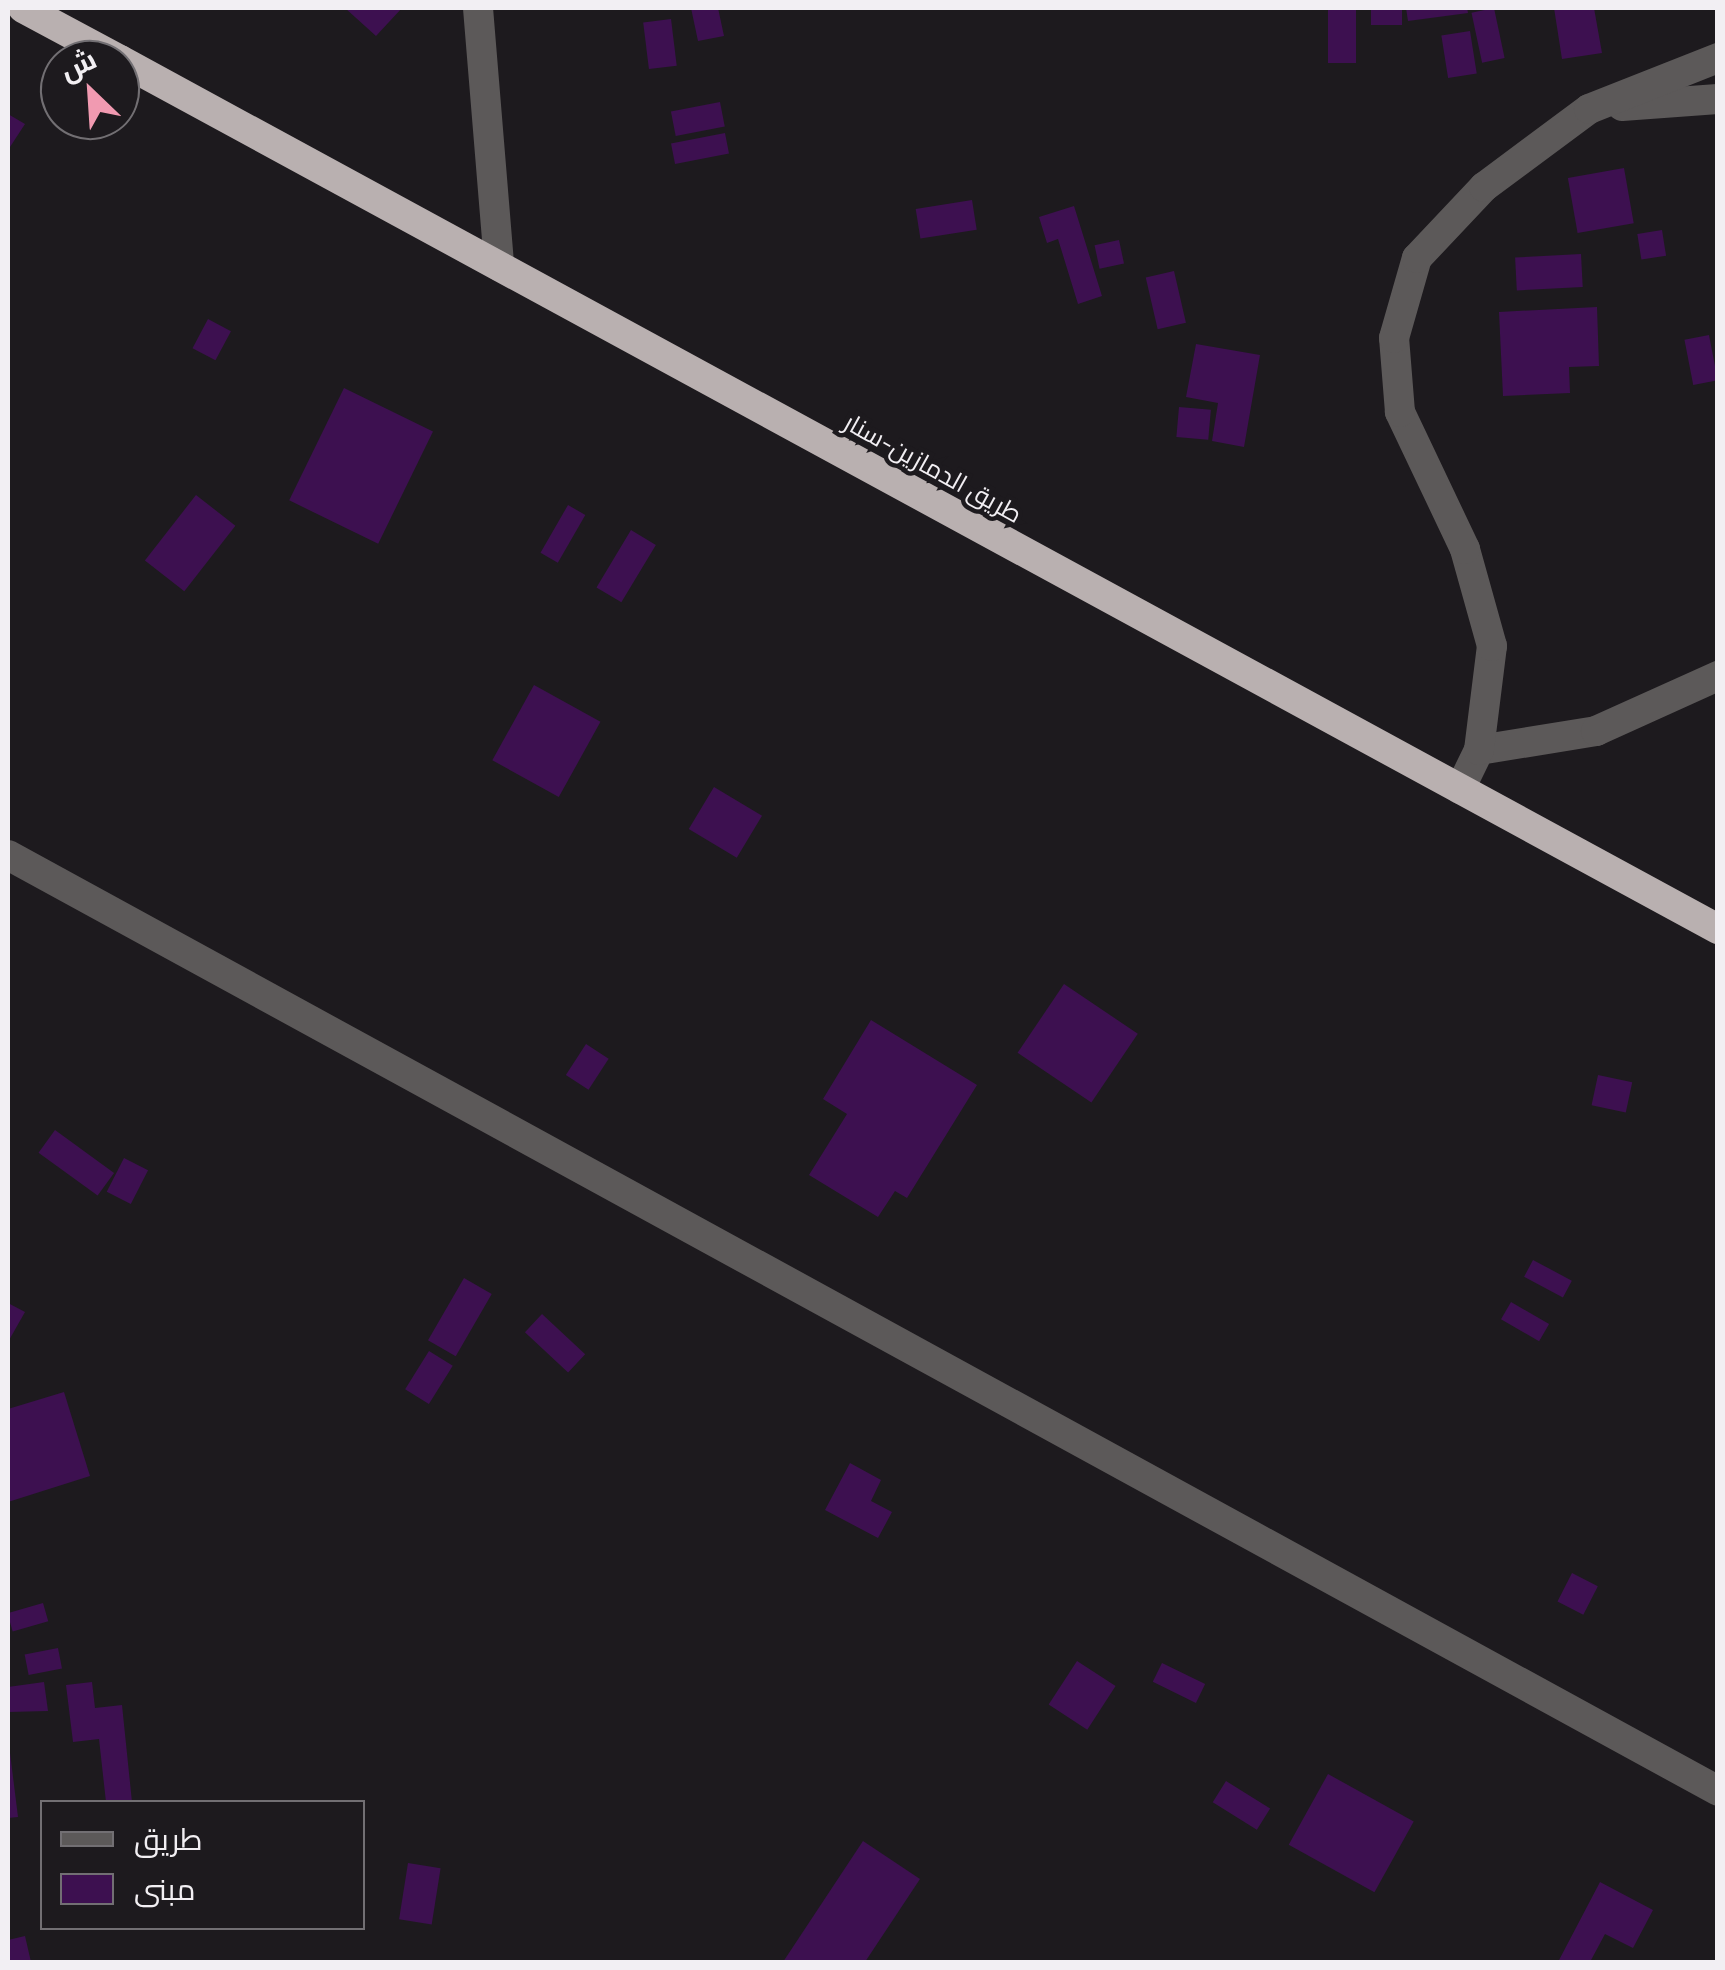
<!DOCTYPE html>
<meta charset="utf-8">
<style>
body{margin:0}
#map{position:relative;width:1725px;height:1970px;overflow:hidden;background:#1d1a1e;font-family:Georgia,Cairo,serif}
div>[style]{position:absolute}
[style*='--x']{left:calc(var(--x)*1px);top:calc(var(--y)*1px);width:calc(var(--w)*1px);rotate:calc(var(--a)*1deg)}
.building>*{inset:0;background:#3d1050;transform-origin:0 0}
.minor>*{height:30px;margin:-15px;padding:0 15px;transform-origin:15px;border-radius:15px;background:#5c5959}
.highway>*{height:30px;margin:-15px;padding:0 15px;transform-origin:15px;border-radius:15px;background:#b9b0b0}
span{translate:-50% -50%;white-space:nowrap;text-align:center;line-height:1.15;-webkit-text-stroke:9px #1d1a1e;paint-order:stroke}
.street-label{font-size:25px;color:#f2eff3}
.frame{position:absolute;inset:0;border:10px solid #f2eff3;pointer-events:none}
.legend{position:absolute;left:40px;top:1800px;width:325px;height:130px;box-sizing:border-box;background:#1d1a1e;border:2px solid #726f73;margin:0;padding:12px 18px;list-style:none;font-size:30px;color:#f2eff3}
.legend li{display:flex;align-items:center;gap:20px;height:50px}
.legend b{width:50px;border:2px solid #726f73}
.north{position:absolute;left:40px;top:40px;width:100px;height:100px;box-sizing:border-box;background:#1d1a1e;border:2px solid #726f73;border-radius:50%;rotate:335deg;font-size:28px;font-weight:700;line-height:40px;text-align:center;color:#f2eff3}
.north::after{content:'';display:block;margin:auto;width:35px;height:45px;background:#f19ab1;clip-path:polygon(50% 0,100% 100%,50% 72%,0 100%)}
</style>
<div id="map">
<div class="building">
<i style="clip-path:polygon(345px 8px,402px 8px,376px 36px)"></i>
<i style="clip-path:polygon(691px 8px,718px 8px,724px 36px,698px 41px)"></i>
<i style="left:1328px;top:8px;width:28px;height:55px"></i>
<i style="left:1371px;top:8px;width:31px;height:17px"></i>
<i style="clip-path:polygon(1406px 8px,1467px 8px,1468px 13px,1408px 21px)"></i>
<i style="left:1494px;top:8px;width:51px;height:23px;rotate:78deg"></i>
<i style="clip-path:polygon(1554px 8px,1594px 8px,1602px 53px,1562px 59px)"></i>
<i style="left:671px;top:19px;width:47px;height:28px;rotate:83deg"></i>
<i style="left:1470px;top:31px;width:43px;height:29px;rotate:81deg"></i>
<i style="left:720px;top:102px;width:25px;height:50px;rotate:79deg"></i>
<i style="clip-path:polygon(8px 114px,25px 124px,10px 147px,8px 146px)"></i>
<i style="left:725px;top:133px;width:21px;height:55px;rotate:79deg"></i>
<i style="left:1624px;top:168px;width:56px;height:57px;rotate:80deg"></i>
<i style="left:972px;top:200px;width:30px;height:57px;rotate:81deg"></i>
<i style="clip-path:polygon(1074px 206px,1102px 296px,1078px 304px,1058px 239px,1047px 243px,1039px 217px)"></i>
<i style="left:1662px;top:230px;width:26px;height:25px;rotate:81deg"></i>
<i style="left:1119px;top:240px;width:24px;height:25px;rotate:78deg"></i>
<i style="left:1581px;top:254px;width:33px;height:66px;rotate:87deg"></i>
<i style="left:1174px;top:271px;width:53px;height:29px;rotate:77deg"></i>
<i style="clip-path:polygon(1597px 307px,1599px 366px,1569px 367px,1570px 393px,1503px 396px,1499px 312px)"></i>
<i style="left:208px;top:319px;width:26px;height:33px;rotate:28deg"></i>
<i style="left:1709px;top:335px;width:46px;height:25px;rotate:79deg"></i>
<i style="clip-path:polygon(1196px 344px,1260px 355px,1244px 447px,1212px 441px,1218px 403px,1186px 397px)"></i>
<i style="left:344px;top:388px;width:99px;height:125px;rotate:26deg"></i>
<i style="left:1179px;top:407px;width:32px;height:30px;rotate:5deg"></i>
<i style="left:196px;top:495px;width:50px;height:83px;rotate:38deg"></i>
<i style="left:568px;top:505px;width:20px;height:55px;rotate:30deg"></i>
<i style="left:631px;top:530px;width:29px;height:67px;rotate:31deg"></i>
<i style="left:534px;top:685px;width:76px;height:86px;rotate:29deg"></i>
<i style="left:714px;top:787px;width:56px;height:49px;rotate:31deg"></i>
<i style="left:1064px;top:984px;width:89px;height:83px;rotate:34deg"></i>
<i style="clip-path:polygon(871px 1020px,977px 1085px,907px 1198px,895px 1191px,878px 1217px,809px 1175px,847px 1114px,823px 1099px)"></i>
<i style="left:586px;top:1044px;width:27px;height:37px;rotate:33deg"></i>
<i style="left:1598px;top:1075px;width:35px;height:31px;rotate:12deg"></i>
<i style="left:55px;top:1130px;width:73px;height:28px;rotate:36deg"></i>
<i style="left:124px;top:1158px;width:27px;height:38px;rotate:27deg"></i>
<i style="left:1533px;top:1260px;width:44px;height:19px;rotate:28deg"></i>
<i style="left:464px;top:1278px;width:32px;height:72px;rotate:30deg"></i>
<i style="left:1511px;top:1302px;width:44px;height:20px;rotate:30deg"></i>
<i style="clip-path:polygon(8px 1303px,25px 1312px,8px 1342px)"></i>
<i style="left:542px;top:1314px;width:59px;height:25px;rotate:43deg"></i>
<i style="left:429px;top:1351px;width:28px;height:45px;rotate:32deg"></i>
<i style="clip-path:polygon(64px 1392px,90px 1476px,8px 1502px,8px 1409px)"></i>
<i style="clip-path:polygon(850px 1463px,881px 1480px,871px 1501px,892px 1512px,878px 1538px,825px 1510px)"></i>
<i style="left:1572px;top:1573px;width:29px;height:32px;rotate:27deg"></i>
<i style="left:43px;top:1603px;width:19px;height:37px;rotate:74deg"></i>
<i style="left:58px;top:1648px;width:21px;height:34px;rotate:79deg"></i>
<i style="left:1077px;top:1661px;width:46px;height:52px;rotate:33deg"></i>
<i style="left:1162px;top:1663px;width:48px;height:21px;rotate:26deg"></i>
<i style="clip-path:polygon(44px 1682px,48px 1711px,8px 1712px,8px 1687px)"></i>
<i style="clip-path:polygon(92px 1682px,95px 1708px,122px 1705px,132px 1802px,106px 1802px,99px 1739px,73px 1742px,66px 1685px)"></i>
<i style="clip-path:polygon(8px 1737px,18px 1817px,8px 1818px)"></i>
<i style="left:1328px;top:1774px;width:98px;height:81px;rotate:29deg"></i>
<i style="left:1226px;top:1781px;width:52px;height:25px;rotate:32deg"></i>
<i style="clip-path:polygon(863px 1841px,920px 1879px,865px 1962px,783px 1962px)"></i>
<i style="left:408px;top:1863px;width:33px;height:57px;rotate:9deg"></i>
<i style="clip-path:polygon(1600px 1882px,1653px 1910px,1633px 1948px,1605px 1934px,1590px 1962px,1558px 1962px)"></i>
<i style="clip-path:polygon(25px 1936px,31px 1962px,8px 1962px,8px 1940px)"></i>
</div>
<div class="minor">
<i style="--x:478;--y:8;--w:259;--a:85.3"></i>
<i style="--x:1622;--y:106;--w:96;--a:-4.2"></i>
<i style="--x:1479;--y:750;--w:119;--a:-9.2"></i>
<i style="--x:1596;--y:731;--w:134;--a:-24.3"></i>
<i style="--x:1460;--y:789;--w:43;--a:-64"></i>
<i style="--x:1479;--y:750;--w:105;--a:-82.9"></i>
<i style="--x:1492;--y:646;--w:101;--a:-105.6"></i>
<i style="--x:1465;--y:549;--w:152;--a:-115.4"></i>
<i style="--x:1400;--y:412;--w:74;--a:-94.6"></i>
<i style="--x:1394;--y:338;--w:83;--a:-74"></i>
<i style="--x:1417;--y:258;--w:98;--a:-46.7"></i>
<i style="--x:1484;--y:187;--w:131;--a:-36.6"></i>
<i style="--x:1589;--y:109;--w:139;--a:-21.6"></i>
<i style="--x:8;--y:855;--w:1949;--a:28.69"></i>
</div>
<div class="highway">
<i style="--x:23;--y:8;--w:110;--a:28.2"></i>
<i style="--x:120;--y:60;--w:1819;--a:28.54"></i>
</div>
<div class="street-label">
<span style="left:933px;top:468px;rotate:29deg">طريق الدمازين-سنار</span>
</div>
<div class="frame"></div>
<ul class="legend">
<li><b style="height:12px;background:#5c5959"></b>طريق</li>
<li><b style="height:28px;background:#3d1050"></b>مبنى</li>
</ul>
<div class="north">ش</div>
</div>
